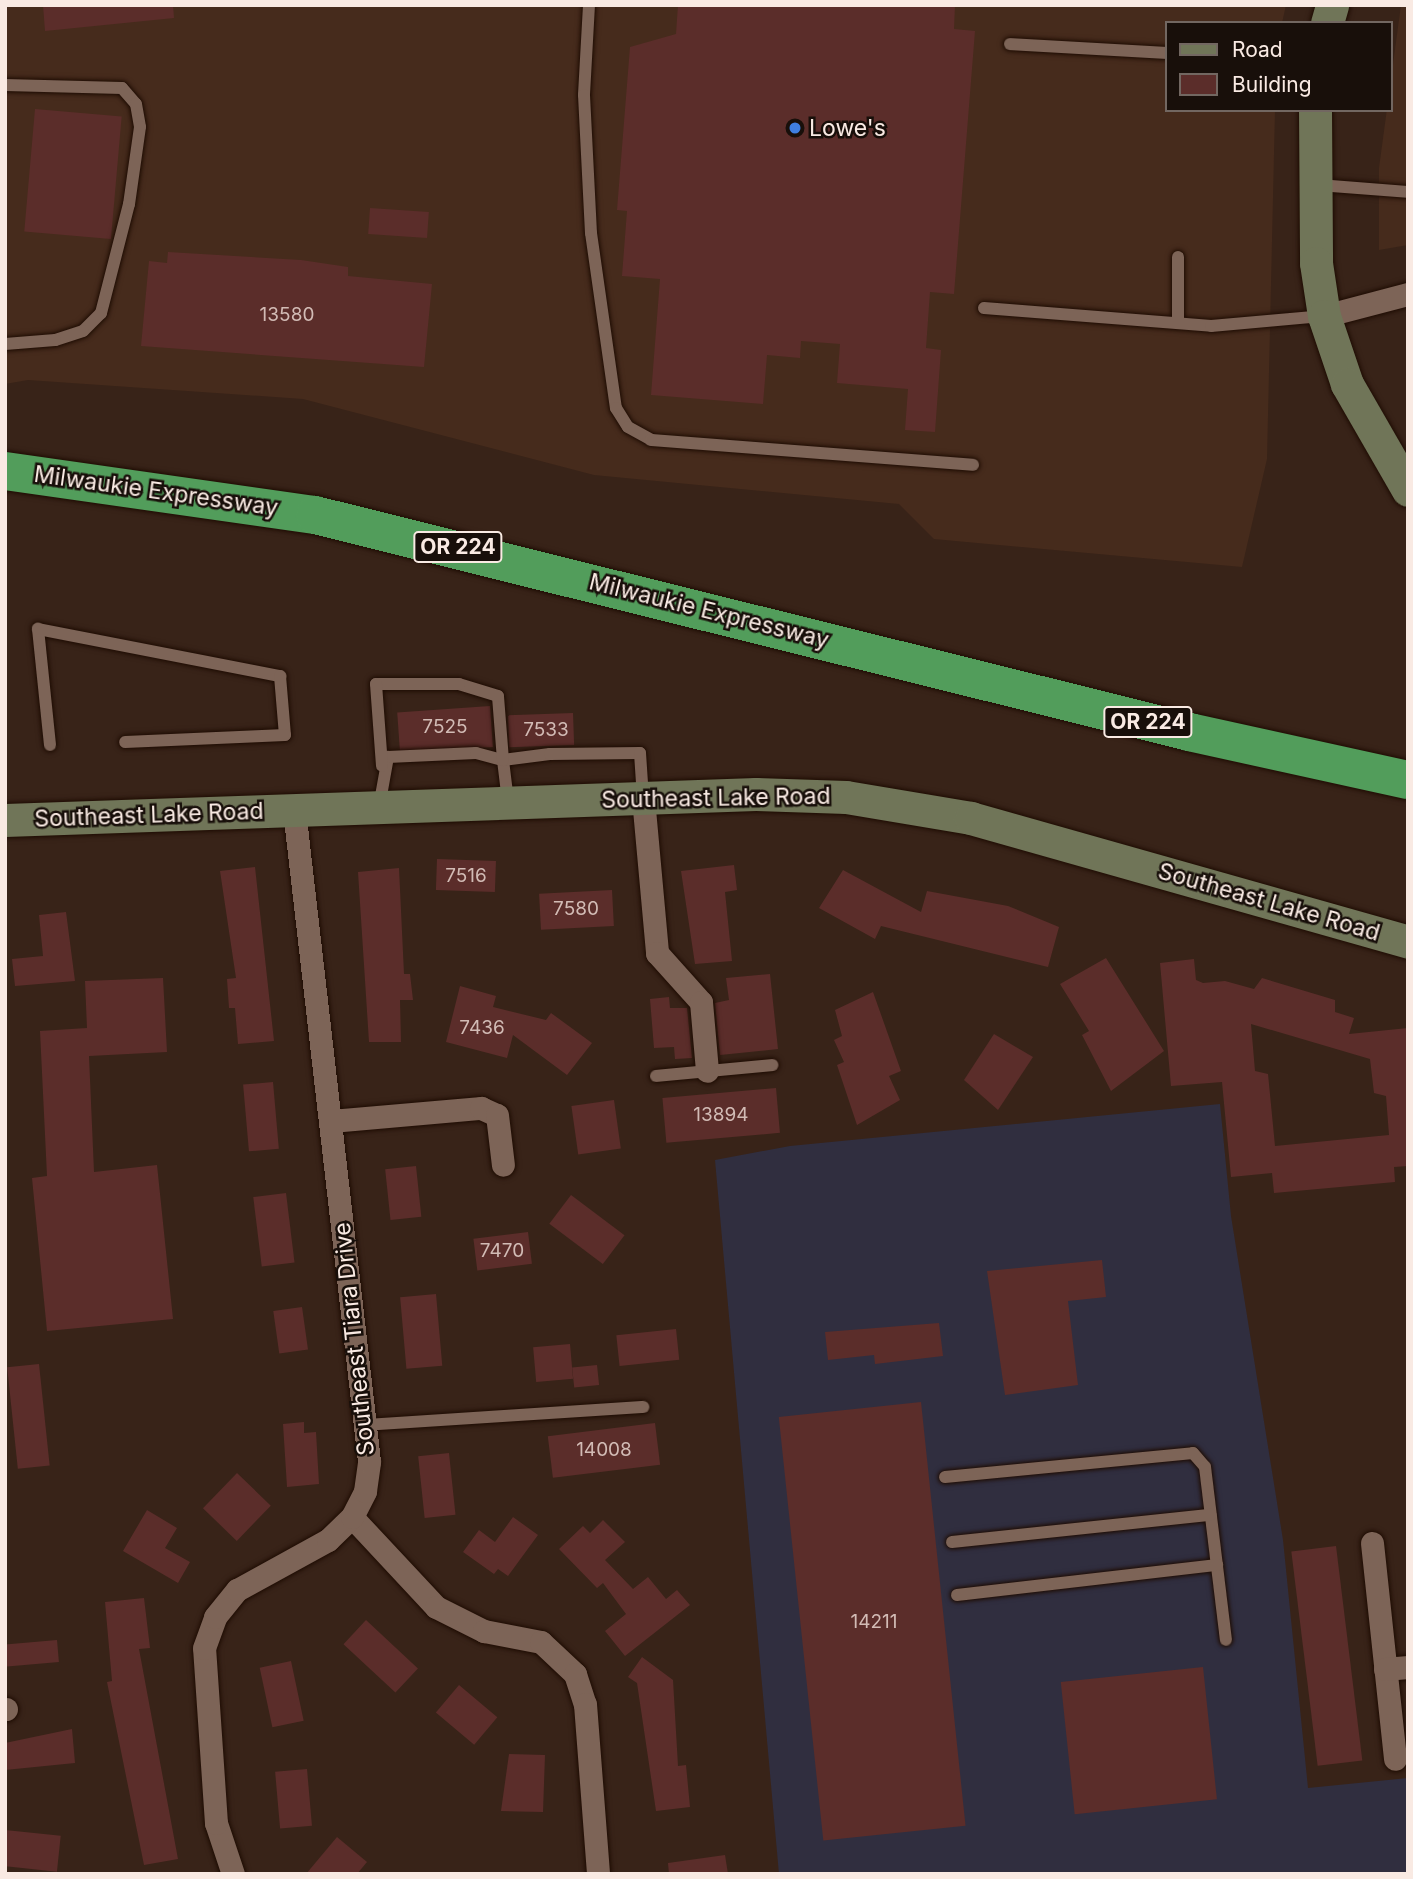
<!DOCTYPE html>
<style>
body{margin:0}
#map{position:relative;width:1413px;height:1879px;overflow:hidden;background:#382318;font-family:Inter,sans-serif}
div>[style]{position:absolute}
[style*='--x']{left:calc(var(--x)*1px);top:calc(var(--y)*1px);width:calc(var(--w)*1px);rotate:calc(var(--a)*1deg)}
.built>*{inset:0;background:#462b1c}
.education>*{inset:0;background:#302e3f}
.building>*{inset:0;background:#5b2d2a;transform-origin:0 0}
.roads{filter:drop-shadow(0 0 2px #1e0c03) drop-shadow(0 0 2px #1e0c03)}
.lane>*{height:12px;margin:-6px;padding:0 6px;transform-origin:6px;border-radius:6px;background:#7d6457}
.street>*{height:23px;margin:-11.5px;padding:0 11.5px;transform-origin:11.5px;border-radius:11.5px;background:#7d6457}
.secondary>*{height:33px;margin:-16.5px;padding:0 16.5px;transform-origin:16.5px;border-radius:16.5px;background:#707558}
.highway>*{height:38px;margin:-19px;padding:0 19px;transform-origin:19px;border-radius:19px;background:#529d5b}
.dots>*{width:19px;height:19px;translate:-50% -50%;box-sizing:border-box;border:4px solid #180f0a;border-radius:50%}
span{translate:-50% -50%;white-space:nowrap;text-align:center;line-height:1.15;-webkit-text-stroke:5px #180f0a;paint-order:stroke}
.number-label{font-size:19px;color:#d2bbb5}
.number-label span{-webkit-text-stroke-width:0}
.shield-label span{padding:2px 5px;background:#180f0a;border:2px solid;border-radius:5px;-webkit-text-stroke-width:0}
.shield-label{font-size:21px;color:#f9eae3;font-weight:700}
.poi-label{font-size:23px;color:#f9eae3}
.left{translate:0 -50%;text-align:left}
.street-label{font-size:23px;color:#f9eae3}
.frame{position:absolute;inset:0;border:7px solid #f9eae3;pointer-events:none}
.legend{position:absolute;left:1165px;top:21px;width:228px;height:91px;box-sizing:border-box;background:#180f0a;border:2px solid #726761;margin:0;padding:9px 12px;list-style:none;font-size:21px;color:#f9eae3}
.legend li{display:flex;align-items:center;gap:14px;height:35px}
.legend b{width:35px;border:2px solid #726761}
</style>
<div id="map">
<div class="built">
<i style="clip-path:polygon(5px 5px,1286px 5px,1282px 23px,1166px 23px,1166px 110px,1275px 110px,1267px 459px,1242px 567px,934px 539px,899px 504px,594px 475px,303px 399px,28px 380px,5px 384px)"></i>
<i style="clip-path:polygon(1401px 5px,1408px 5px,1408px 245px,1379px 250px,1379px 168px)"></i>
</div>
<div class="education">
<i style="clip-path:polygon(1220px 1104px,1231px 1216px,1283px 1540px,1308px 1788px,1408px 1778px,1408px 1874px,779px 1874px,715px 1160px,790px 1146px)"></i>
</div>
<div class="building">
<i style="clip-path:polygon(43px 5px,173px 5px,174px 18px,45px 31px)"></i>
<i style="clip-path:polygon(678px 5px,955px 5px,954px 29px,975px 31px,954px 294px,930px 292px,926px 348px,941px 350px,935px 432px,905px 430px,908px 389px,837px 383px,840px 344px,801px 341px,800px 358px,767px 355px,763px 404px,651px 395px,660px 279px,622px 276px,627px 211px,617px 210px,630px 47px,676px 34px)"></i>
<i style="left:35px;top:109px;width:87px;height:123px;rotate:5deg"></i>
<i style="left:370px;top:208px;width:59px;height:26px;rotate:4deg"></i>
<i style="clip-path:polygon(168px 252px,301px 260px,348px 267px,348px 276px,432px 284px,424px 367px,141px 346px,149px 261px,167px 263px)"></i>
<i style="left:490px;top:706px;width:41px;height:93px;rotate:86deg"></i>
<i style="left:573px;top:713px;width:32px;height:65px;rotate:88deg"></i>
<i style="left:437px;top:859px;width:59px;height:31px;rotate:2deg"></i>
<i style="clip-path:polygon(734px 865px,737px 890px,725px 892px,732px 961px,695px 964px,681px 871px)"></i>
<i style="clip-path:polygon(255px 867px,274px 1041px,238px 1044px,235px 1008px,229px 1008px,227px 979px,236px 978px,220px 871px)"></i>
<i style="clip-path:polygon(399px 868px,404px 974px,410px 974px,413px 1000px,400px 1000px,401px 1042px,369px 1042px,358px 872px)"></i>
<i style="clip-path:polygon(843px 870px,921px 912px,927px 891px,1008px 906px,1059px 927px,1048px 967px,881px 926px,875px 939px,819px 908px)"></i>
<i style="left:612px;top:890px;width:36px;height:73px;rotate:87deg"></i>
<i style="clip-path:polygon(66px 912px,75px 981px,15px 986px,12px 959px,43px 956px,39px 915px)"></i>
<i style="clip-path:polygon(1106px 958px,1164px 1051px,1111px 1091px,1082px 1035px,1089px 1031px,1060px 984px)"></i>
<i style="clip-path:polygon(evenodd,1194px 959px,1196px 980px,1203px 983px,1225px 981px,1254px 989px,1262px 978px,1335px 1000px,1335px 1012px,1354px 1018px,1349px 1034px,1408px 1028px,1408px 1166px,1394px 1167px,1395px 1182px,1274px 1193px,1272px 1173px,1231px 1177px,1222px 1082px,1171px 1086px,1160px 963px,1194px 959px,1251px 1024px,1370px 1059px,1374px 1093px,1386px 1096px,1389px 1135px,1275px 1146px,1268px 1074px,1255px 1071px,1251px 1024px)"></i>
<i style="clip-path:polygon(770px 974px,778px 1049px,720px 1055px,715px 1003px,729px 1000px,726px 978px)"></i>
<i style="clip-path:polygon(163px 978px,167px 1052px,89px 1056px,94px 1172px,157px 1165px,173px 1319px,47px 1331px,32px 1178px,47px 1176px,40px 1031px,87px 1028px,85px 981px)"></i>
<i style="clip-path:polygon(460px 986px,496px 996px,493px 1007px,546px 1020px,551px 1013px,592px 1043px,567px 1075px,513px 1035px,507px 1058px,446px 1042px)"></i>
<i style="clip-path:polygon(873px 992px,901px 1071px,889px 1076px,900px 1100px,857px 1125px,837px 1065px,844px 1062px,834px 1040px,842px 1036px,835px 1010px)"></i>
<i style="clip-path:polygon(669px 997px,670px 1008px,687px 1008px,692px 1058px,675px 1059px,674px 1047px,654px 1048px,650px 999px)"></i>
<i style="clip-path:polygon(994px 1034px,1033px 1057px,998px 1110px,964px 1080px)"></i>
<i style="left:273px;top:1082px;width:67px;height:30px;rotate:85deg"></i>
<i style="left:776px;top:1088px;width:45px;height:114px;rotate:85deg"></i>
<i style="left:614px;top:1100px;width:49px;height:43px;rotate:82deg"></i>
<i style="left:416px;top:1166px;width:51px;height:31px;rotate:84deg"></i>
<i style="left:286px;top:1193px;width:70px;height:33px;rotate:83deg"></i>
<i style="left:571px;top:1195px;width:67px;height:36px;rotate:37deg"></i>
<i style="left:528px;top:1232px;width:32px;height:55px;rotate:83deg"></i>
<i style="clip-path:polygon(1102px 1260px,1106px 1297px,1068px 1301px,1078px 1385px,1005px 1395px,987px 1271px)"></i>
<i style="left:436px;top:1294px;width:72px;height:36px;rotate:85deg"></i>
<i style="left:302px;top:1307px;width:43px;height:29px;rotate:82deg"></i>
<i style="clip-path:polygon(939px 1323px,943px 1356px,875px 1364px,874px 1355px,828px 1360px,825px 1332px)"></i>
<i style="left:676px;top:1329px;width:31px;height:60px;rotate:84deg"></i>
<i style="left:570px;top:1344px;width:35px;height:37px;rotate:85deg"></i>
<i style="left:39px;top:1364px;width:102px;height:32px;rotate:84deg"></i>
<i style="left:597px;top:1365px;width:20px;height:25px;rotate:84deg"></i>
<i style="left:921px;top:1402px;width:426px;height:143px;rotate:84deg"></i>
<i style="clip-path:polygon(304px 1422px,304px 1433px,316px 1432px,319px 1484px,287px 1487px,283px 1424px)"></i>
<i style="left:655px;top:1423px;width:42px;height:108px;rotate:83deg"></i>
<i style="left:449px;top:1453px;width:62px;height:31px;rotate:84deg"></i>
<i style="left:237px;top:1473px;width:47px;height:49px;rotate:44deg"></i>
<i style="clip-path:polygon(147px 1510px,177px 1528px,165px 1548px,190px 1562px,178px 1583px,123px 1551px)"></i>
<i style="clip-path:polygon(513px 1517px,538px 1535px,508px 1576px,498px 1569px,494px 1574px,463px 1552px,479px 1530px,495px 1542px)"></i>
<i style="clip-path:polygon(603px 1520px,625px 1542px,605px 1560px,633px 1589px,648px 1577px,666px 1599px,677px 1590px,690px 1605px,625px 1656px,605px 1631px,626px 1614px,603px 1583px,597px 1588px,559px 1549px,583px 1526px,590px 1533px)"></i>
<i style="left:1336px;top:1546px;width:216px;height:45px;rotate:83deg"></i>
<i style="clip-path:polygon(144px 1598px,150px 1648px,139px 1649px,178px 1859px,144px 1865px,107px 1682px,112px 1681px,105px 1602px)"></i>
<i style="left:366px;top:1620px;width:71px;height:33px;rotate:43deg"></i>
<i style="left:57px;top:1640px;width:22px;height:52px;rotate:85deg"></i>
<i style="clip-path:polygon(642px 1657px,673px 1680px,678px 1766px,686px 1765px,690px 1807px,656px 1811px,637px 1683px,628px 1677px)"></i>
<i style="left:291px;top:1661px;width:61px;height:32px;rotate:78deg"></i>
<i style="left:1203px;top:1667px;width:133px;height:143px;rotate:84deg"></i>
<i style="left:459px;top:1685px;width:50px;height:36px;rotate:40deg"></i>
<i style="clip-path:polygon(72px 1729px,75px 1763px,5px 1770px,5px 1743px)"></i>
<i style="clip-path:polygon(509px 1754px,545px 1755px,543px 1812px,501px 1811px)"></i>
<i style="left:307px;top:1769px;width:57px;height:32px;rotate:85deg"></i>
<i style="left:5px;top:1830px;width:56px;height:36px;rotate:6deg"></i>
<i style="clip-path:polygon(337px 1837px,367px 1862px,357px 1874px,306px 1874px)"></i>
<i style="clip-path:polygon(725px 1855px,728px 1874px,669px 1874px,668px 1863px)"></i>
</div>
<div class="roads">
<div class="lane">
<i style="--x:589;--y:5;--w:90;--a:93.2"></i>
<i style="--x:584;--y:95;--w:138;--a:87.1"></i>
<i style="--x:591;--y:233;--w:177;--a:81.9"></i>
<i style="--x:616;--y:408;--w:22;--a:58"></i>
<i style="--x:628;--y:427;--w:26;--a:29"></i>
<i style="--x:651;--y:440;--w:323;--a:4.4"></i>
<i style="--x:1010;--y:44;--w:156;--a:3.3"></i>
<i style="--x:5;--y:85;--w:117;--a:1.5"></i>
<i style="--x:122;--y:88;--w:21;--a:49"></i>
<i style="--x:136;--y:104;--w:23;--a:80"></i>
<i style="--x:140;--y:127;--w:78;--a:98.1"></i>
<i style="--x:129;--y:204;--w:113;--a:104.4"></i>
<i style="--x:101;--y:313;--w:25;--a:135"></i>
<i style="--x:83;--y:331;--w:29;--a:162"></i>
<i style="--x:55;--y:340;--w:50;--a:175.4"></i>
<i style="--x:1318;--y:185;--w:90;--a:4.4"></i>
<i style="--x:984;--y:308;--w:228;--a:4.5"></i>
<i style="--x:1211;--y:326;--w:111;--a:-5.1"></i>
<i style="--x:1178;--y:323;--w:66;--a:-90"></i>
<i style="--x:50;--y:745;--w:117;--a:-95.9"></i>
<i style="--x:38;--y:629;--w:247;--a:11"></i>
<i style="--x:280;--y:676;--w:59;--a:85.2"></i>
<i style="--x:285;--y:735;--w:160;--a:177.5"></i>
<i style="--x:508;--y:801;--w:41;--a:-97"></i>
<i style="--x:503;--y:760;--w:47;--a:-7.3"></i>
<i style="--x:550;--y:754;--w:90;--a:-0.6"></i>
<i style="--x:640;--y:753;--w:45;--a:86.2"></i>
<i style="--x:379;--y:807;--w:51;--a:-79.8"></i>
<i style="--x:388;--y:757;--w:88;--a:-2.6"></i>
<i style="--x:476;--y:753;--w:28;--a:15"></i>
<i style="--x:503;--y:760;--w:64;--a:-94.5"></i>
<i style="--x:498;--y:696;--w:41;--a:-162.9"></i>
<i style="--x:459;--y:684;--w:83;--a:180"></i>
<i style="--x:376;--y:684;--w:82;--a:85.8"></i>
<i style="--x:656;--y:1076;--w:117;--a:-5.4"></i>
<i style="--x:365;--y:1425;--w:279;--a:-3.7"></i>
<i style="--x:945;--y:1477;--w:249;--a:-5.5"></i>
<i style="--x:1193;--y:1453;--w:18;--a:49"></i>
<i style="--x:1205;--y:1467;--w:174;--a:83.1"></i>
<i style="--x:952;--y:1542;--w:260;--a:-6"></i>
<i style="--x:957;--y:1595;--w:262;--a:-6.6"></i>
</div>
<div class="street">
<i style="--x:1324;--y:316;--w:87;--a:-14.7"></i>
<i style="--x:643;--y:798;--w:156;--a:84.8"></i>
<i style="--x:657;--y:953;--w:66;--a:48.1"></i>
<i style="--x:701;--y:1002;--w:69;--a:85"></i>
<i style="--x:331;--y:1121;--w:151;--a:-5"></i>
<i style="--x:481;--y:1108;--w:17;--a:24"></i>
<i style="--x:497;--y:1115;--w:50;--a:83.2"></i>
<i style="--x:352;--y:1517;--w:123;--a:47"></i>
<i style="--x:436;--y:1607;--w:54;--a:26.6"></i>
<i style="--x:484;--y:1631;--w:58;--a:10.9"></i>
<i style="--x:541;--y:1642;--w:47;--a:43.3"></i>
<i style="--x:575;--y:1674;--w:32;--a:72"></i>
<i style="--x:585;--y:1704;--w:170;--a:85.6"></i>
<i style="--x:1372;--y:1543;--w:217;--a:83.9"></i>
<i style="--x:1385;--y:1669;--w:23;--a:-5"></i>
<i style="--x:5;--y:1709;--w:1;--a:0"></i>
<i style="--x:233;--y:1874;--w:54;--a:-108.4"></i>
<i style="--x:216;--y:1823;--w:175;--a:-93.9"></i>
<i style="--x:204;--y:1648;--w:33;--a:-70"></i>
<i style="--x:215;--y:1617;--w:35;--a:-51"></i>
<i style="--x:237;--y:1590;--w:104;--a:-28.8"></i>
<i style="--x:328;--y:1540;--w:33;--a:-44"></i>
<i style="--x:352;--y:1517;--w:29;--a:-63"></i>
<i style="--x:365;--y:1491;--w:30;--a:-82"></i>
<i style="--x:369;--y:1461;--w:655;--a:-96.57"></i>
</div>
<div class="secondary">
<i style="--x:1327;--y:23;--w:19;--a:-74"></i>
<i style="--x:1315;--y:110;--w:153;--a:89.6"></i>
<i style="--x:1316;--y:263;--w:54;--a:81.4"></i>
<i style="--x:1324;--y:316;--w:72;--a:71.3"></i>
<i style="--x:1347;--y:384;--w:122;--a:60.1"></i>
<i style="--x:5;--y:820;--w:751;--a:-1.98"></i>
<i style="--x:756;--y:794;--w:90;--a:1.9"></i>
<i style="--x:846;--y:797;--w:127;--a:9.5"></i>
<i style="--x:971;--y:818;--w:454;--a:15.8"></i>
</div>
<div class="highway">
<i style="--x:5;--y:471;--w:313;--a:8.1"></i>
<i style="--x:315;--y:515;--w:901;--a:13.94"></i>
<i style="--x:1189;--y:732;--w:224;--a:12.4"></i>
</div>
</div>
<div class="dots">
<i style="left:795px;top:128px;background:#3f7fe0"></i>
</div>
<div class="number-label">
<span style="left:287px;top:315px">13580</span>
<span style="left:445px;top:727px">7525</span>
<span style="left:546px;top:730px">7533</span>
<span style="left:466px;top:876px">7516</span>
<span style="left:576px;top:909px">7580</span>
<span style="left:482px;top:1028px">7436</span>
<span style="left:721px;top:1115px">13894</span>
<span style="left:502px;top:1251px">7470</span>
<span style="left:604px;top:1450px">14008</span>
<span style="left:874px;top:1622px">14211</span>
</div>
<div class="shield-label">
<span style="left:458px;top:547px">OR 224</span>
<span style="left:1148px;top:722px">OR 224</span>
</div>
<div class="poi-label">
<span class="left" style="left:809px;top:128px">Lowe's</span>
</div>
<div class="street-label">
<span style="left:156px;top:491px;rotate:8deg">Milwaukie Expressway</span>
<span style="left:709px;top:611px;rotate:14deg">Milwaukie Expressway</span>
<span style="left:716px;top:798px;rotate:-1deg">Southeast Lake Road</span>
<span style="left:149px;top:815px;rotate:-2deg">Southeast Lake Road</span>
<span style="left:1269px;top:902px;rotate:16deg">Southeast Lake Road</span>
<span style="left:354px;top:1339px;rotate:-96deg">Southeast Tiara Drive</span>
</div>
<div class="frame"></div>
<ul class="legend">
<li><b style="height:9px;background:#707558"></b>Road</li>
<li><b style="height:19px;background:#5b2d2a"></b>Building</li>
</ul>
</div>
